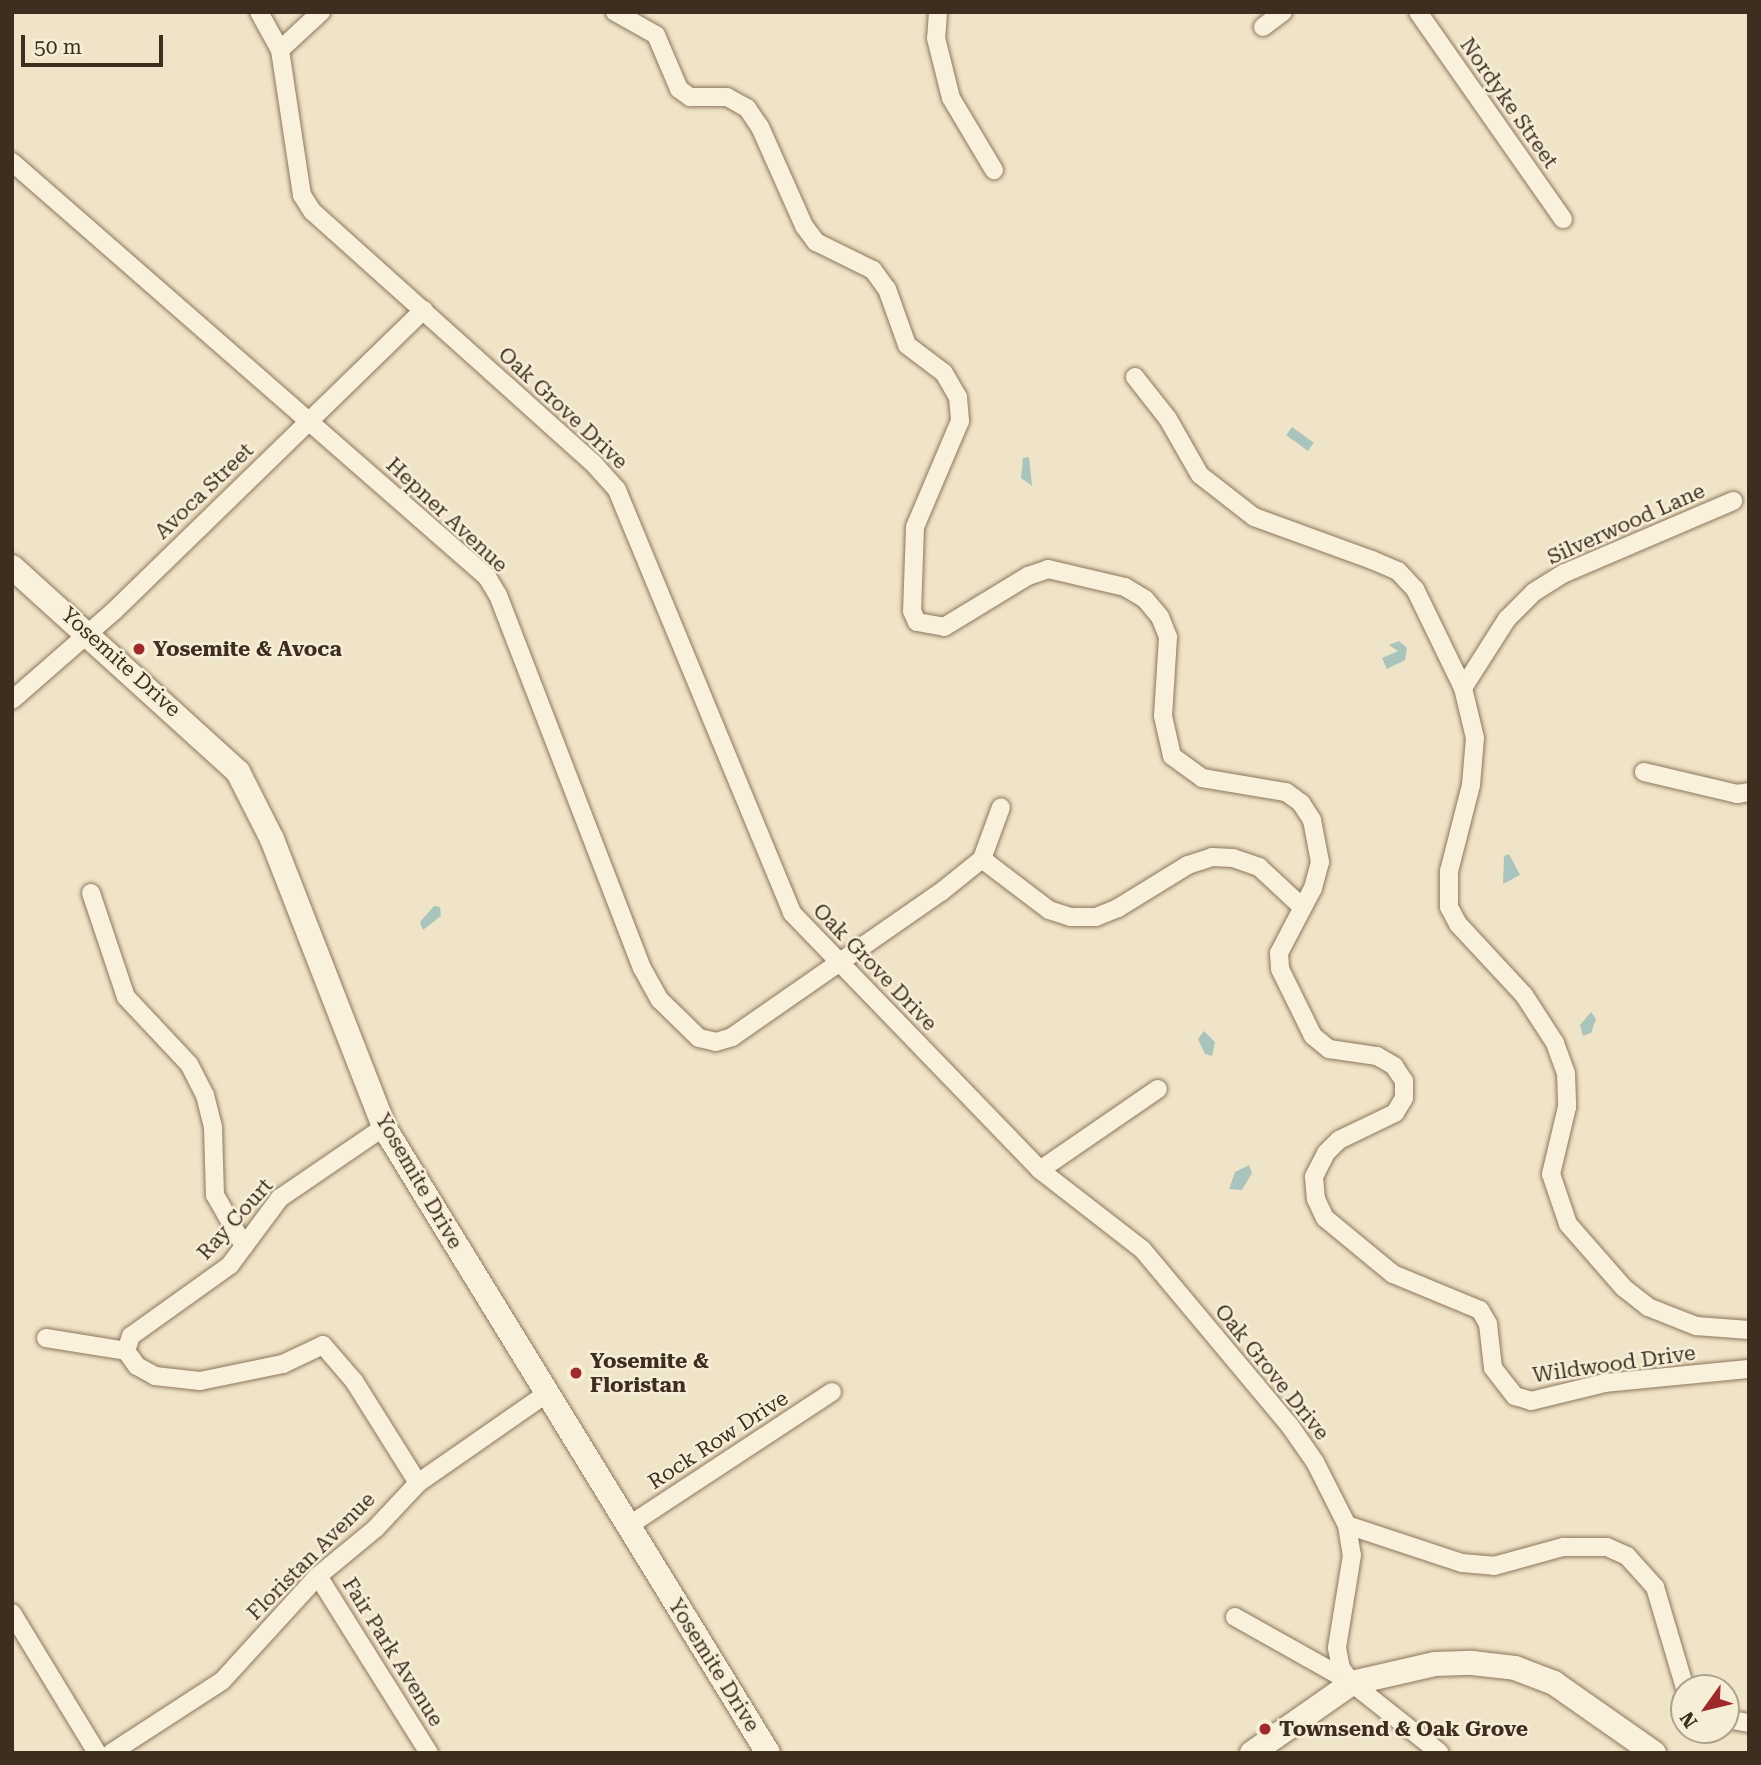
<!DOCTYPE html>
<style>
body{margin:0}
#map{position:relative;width:1761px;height:1765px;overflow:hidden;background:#f0e4c8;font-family:"Roboto Serif",serif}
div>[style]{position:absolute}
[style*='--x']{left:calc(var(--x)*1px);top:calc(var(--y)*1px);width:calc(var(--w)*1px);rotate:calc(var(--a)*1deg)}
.water>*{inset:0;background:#a9c4bc;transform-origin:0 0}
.roads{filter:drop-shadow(0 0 2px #8d765c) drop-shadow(0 0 2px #8d765c)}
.street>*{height:18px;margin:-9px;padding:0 9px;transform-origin:9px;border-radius:9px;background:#faf1dc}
.secondary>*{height:24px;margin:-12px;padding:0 12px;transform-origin:12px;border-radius:12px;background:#faf1dc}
.dots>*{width:19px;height:19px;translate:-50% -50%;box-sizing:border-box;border:4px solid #f7eed8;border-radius:50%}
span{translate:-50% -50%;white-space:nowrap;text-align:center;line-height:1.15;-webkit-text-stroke:5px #f7eed8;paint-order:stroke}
.street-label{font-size:21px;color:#3d2e20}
.poi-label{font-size:21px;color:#3d2e20;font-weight:700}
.left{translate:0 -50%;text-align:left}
.frame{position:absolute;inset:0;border:14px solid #3d2e20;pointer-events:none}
.north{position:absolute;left:1670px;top:1674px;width:70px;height:70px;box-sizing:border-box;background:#f7eed8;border:2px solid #ada18e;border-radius:50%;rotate:236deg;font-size:19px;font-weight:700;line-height:28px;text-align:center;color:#3d2e20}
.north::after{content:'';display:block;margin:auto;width:24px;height:32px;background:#9e2a2b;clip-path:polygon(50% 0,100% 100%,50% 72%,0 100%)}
.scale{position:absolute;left:21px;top:35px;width:142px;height:32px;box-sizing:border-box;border:4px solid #3d2e20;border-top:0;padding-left:9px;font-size:21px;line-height:24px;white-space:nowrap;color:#3d2e20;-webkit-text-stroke:5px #f7eed8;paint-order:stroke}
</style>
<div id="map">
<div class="water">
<i style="left:1292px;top:427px;width:27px;height:10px;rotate:36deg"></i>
<i style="clip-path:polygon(1029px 457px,1032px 486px,1021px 478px,1023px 458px)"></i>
<i style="clip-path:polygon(1399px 641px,1407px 648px,1405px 660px,1387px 669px,1382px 658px,1398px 651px,1389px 645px)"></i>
<i style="clip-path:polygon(1509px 854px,1520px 875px,1503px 884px,1504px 856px)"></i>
<i style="clip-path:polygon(434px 906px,440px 907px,441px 916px,423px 930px,420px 922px)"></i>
<i style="clip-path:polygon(1591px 1012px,1596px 1019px,1591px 1033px,1583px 1036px,1580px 1025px)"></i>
<i style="clip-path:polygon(1204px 1031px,1215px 1042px,1212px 1056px,1205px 1054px,1198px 1039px)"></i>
<i style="clip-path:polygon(1249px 1165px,1252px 1173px,1242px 1190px,1229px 1189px,1235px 1172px)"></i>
</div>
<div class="roads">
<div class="street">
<i style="--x:259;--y:12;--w:43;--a:61.1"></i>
<i style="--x:280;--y:50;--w:147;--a:81.4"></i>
<i style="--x:302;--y:195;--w:19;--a:58"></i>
<i style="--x:312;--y:211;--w:377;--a:41.9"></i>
<i style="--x:593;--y:463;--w:36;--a:48"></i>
<i style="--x:617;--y:490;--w:458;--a:67.5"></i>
<i style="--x:792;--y:913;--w:357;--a:46"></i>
<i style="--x:1040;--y:1170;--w:129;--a:37.8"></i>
<i style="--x:1142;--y:1249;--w:231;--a:50.1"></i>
<i style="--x:1290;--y:1426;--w:44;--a:55.2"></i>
<i style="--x:1315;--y:1462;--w:71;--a:63.1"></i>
<i style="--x:1347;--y:1525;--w:30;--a:81"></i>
<i style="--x:1352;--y:1555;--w:94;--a:99.2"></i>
<i style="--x:1337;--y:1648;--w:20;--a:79"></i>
<i style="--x:1341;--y:1668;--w:19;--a:54"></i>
<i style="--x:1352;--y:1683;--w:112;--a:38.5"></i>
<i style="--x:615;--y:12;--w:47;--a:29.3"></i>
<i style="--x:656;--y:35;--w:59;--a:66.9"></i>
<i style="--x:679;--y:89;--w:14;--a:36"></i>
<i style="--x:690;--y:97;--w:37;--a:0"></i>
<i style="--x:727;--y:97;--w:23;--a:29"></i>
<i style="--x:747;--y:108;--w:23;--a:56"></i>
<i style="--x:760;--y:127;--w:108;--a:66"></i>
<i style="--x:804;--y:226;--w:20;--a:53"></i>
<i style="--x:816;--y:242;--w:64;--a:26.2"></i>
<i style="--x:873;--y:270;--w:24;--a:54"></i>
<i style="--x:887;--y:289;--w:59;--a:70.3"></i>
<i style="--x:907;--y:345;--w:46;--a:37.1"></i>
<i style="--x:944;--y:373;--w:28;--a:60"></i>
<i style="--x:958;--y:397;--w:24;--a:85"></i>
<i style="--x:960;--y:421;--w:115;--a:113"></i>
<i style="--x:915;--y:527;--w:84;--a:92"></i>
<i style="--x:912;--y:611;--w:12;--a:66"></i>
<i style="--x:917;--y:622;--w:27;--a:10"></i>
<i style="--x:944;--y:627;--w:98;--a:-31.3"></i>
<i style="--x:1028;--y:576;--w:21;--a:-19"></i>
<i style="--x:1048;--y:569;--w:79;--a:13.2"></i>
<i style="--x:1125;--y:587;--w:23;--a:31"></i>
<i style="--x:1145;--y:599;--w:23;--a:50"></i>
<i style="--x:1160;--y:617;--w:22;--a:68"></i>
<i style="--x:1168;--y:637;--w:79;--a:93.6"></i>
<i style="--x:1163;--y:716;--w:41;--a:77.3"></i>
<i style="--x:1172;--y:756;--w:37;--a:36"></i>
<i style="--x:1202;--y:778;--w:85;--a:9.5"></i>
<i style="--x:1286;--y:792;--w:19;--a:36"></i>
<i style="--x:1301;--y:803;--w:20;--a:57"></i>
<i style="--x:1312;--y:820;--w:43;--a:79.2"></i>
<i style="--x:1320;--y:862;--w:27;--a:105"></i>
<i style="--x:1313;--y:888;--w:73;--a:117.6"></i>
<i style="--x:1279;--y:953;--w:16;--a:86"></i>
<i style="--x:1280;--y:969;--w:75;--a:63.8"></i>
<i style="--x:1313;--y:1036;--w:21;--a:39"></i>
<i style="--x:1329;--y:1049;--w:49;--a:8.3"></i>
<i style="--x:1377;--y:1056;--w:20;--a:30"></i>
<i style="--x:1394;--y:1066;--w:18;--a:56"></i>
<i style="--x:1404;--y:1081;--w:17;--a:90"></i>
<i style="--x:1404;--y:1098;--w:17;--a:121"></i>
<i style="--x:1395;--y:1113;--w:62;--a:154.3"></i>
<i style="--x:1339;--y:1140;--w:18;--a:135"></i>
<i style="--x:1326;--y:1153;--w:27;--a:117"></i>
<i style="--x:1314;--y:1177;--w:22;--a:85"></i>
<i style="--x:1316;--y:1199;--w:21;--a:65"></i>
<i style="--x:1325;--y:1218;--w:88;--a:39.5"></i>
<i style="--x:1393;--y:1274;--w:94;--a:22.5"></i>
<i style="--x:1480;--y:1310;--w:16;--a:60"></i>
<i style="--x:1488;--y:1324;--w:44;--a:83.5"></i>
<i style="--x:1493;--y:1368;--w:36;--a:52"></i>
<i style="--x:1515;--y:1396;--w:17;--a:17"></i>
<i style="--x:1531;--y:1401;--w:76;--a:-13.7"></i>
<i style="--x:1605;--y:1383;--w:145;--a:-5.6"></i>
<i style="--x:938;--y:12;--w:26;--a:94"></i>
<i style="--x:936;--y:38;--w:62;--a:76"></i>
<i style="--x:951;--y:98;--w:84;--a:59.2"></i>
<i style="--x:1418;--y:12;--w:253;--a:55"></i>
<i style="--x:1263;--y:27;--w:25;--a:-37"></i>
<i style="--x:280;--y:50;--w:56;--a:-42.8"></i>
<i style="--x:12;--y:162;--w:631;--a:41.14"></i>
<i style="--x:487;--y:577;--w:21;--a:59"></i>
<i style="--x:498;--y:595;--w:400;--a:68.9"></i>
<i style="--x:642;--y:968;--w:37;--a:61"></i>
<i style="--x:660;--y:1000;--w:54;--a:44.3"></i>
<i style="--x:699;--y:1038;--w:17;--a:13"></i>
<i style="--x:716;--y:1042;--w:17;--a:-17"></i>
<i style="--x:732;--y:1037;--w:254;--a:-34.8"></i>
<i style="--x:941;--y:892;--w:53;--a:-38.8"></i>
<i style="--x:982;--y:859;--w:84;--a:37.3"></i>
<i style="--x:1049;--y:910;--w:22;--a:18"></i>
<i style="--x:1070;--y:917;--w:26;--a:0"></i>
<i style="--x:1096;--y:917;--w:24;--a:-22"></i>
<i style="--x:1118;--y:908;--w:82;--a:-31.6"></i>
<i style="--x:1188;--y:865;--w:25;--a:-18"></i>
<i style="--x:1212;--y:857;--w:21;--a:3"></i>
<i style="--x:1233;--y:858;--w:28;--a:19"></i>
<i style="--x:1259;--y:867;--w:59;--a:42.9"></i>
<i style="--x:1135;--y:377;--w:53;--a:51.8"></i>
<i style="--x:1168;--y:419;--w:64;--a:60.3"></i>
<i style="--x:1200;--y:475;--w:68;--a:37.9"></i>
<i style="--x:1254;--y:517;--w:126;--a:20"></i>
<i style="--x:1372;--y:560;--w:28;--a:23"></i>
<i style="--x:1398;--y:571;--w:25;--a:47"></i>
<i style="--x:1415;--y:589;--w:110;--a:64.1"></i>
<i style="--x:1463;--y:688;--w:51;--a:76.5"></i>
<i style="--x:1475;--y:738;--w:47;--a:94.9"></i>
<i style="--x:1471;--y:785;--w:89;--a:104.3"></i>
<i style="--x:1449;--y:871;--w:36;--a:90"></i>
<i style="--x:1449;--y:907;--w:19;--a:62"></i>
<i style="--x:1458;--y:924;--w:97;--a:47.1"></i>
<i style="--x:1524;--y:995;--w:57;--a:57.1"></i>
<i style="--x:1555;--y:1043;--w:32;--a:70"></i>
<i style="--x:1566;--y:1073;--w:34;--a:88"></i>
<i style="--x:1567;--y:1107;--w:69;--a:103.4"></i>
<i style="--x:1551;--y:1174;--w:53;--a:71.2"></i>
<i style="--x:1568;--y:1224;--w:85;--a:48.8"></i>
<i style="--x:1624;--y:1288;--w:31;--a:38"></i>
<i style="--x:1648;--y:1307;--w:52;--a:21.6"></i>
<i style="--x:1696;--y:1326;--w:53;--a:4.3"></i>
<i style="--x:1463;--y:688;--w:82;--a:-57.5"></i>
<i style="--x:1507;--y:619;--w:38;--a:-45"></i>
<i style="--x:1534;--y:592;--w:36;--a:-32"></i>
<i style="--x:1565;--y:573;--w:183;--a:-23.2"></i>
<i style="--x:12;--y:700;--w:135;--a:-41.1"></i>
<i style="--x:114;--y:611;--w:432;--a:-44.2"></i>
<i style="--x:1644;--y:772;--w:96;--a:13.3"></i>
<i style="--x:1737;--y:794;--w:12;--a:-9"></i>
<i style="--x:982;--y:859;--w:55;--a:-69.9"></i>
<i style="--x:91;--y:893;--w:110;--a:71.4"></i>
<i style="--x:126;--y:997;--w:92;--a:46.8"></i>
<i style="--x:189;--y:1064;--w:35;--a:63"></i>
<i style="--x:205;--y:1095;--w:34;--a:76"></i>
<i style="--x:213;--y:1128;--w:67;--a:88.3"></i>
<i style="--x:215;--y:1195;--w:59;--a:60.4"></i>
<i style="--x:1040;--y:1170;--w:143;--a:-34.5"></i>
<i style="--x:46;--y:1338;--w:81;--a:9.2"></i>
<i style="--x:126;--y:1351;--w:19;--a:54"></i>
<i style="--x:137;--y:1366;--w:21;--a:29"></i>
<i style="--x:155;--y:1376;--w:45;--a:6.3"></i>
<i style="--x:200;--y:1381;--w:85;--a:-11.6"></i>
<i style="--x:283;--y:1364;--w:44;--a:-25.4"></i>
<i style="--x:323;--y:1345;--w:48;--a:49.3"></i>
<i style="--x:354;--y:1381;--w:120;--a:57.9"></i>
<i style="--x:126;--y:1351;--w:16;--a:-72"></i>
<i style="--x:131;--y:1336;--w:122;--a:-35.6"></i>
<i style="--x:230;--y:1265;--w:84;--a:-53.3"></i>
<i style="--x:280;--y:1198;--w:126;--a:-34.3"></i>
<i style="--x:1347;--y:1525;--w:121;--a:18.3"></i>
<i style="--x:1462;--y:1563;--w:32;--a:5"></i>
<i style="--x:1494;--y:1566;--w:72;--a:-15.4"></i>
<i style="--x:1563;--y:1547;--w:44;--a:0"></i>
<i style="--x:1607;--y:1547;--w:22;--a:24"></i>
<i style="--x:1627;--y:1556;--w:42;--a:47.9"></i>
<i style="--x:1655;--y:1587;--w:105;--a:73.5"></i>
<i style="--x:628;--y:1526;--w:244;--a:-33.3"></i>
<i style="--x:318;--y:1576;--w:209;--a:57.9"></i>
<i style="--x:12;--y:1613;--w:164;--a:58.7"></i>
<i style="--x:1235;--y:1617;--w:131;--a:29.3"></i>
<i style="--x:1726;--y:1719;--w:23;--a:10"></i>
<i style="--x:111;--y:1753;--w:132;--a:-33"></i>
<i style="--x:222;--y:1681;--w:142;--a:-47.6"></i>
<i style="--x:318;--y:1576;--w:74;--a:-39.5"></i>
<i style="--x:375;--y:1529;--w:63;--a:-46.9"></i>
<i style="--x:418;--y:1483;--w:156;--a:-34.8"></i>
</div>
<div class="secondary">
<i style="--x:12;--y:567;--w:305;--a:42.2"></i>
<i style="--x:238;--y:772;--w:75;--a:63.1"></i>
<i style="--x:272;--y:839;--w:309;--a:68.7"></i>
<i style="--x:384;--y:1127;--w:734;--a:58.47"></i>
<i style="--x:1252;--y:1753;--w:122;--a:-35"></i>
<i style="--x:1352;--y:1683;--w:85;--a:-12.9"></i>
<i style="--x:1435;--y:1664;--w:37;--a:-2"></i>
<i style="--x:1472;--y:1663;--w:43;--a:6.6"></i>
<i style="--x:1515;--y:1668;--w:42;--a:21"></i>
<i style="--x:1554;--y:1683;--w:122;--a:35"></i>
</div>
</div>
<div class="dots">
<i style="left:139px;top:649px;background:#9e2a2b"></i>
<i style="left:576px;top:1373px;background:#9e2a2b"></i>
<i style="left:1265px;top:1729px;background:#9e2a2b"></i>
</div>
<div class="street-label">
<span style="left:1509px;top:103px;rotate:55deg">Nordyke Street</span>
<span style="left:563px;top:408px;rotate:43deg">Oak Grove Drive</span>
<span style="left:204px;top:491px;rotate:-44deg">Avoca Street</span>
<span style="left:447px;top:515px;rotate:43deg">Hepner Avenue</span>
<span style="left:1626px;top:524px;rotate:-24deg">Silverwood Lane</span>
<span style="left:121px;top:662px;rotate:42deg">Yosemite Drive</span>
<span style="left:875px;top:967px;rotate:46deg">Oak Grove Drive</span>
<span style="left:419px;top:1181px;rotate:60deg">Yosemite Drive</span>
<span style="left:235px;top:1219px;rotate:-48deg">Ray Court</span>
<span style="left:1614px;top:1364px;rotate:-8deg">Wildwood Drive</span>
<span style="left:1272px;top:1372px;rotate:51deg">Oak Grove Drive</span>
<span style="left:718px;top:1440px;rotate:-33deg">Rock Row Drive</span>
<span style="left:311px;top:1556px;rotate:-45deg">Floristan Avenue</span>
<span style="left:393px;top:1652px;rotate:58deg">Fair Park Avenue</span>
<span style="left:714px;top:1665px;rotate:58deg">Yosemite Drive</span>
</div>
<div class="poi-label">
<span class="left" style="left:153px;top:649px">Yosemite &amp; Avoca</span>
<span class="left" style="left:590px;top:1373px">Yosemite &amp;<br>Floristan</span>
<span class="left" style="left:1279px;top:1729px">Townsend &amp; Oak Grove</span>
</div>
<div class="frame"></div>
<div class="north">N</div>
<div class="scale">50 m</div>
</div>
